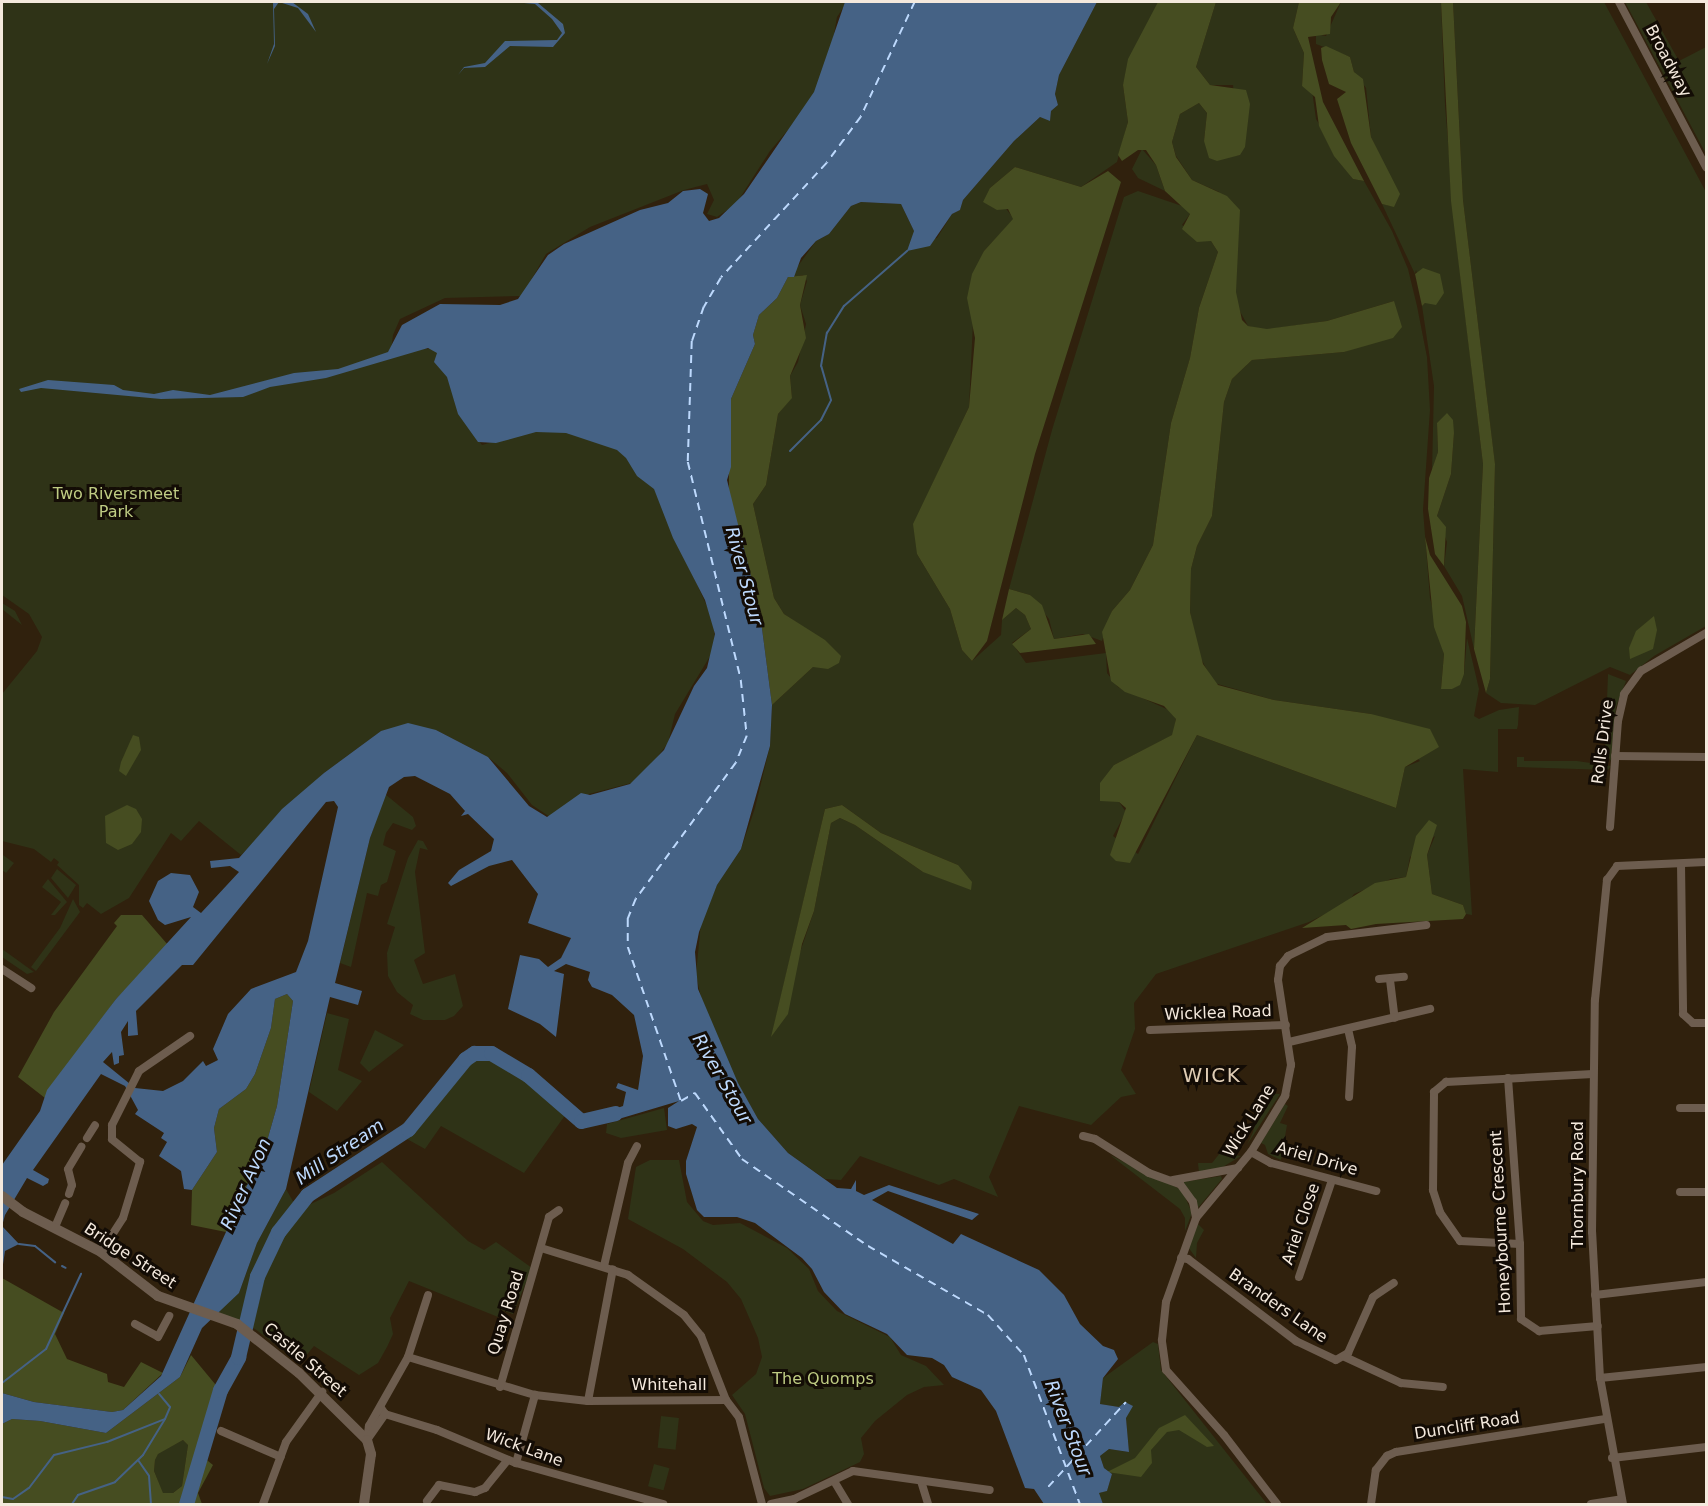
<!DOCTYPE html>
<style>
body{margin:0}
#map{position:relative;width:1708px;height:1506px;overflow:hidden;background:#30210d;font-family:"DejaVu Sans",sans-serif}
div>[style]{position:absolute}
[style*='--x']{left:calc(var(--x)*1px);top:calc(var(--y)*1px);width:calc(var(--w)*1px);rotate:calc(var(--a)*1deg)}
.green>*{inset:0;background:#2f3317;transform-origin:0 0}
.forest>*{inset:0;background:#464d21}
.water>*{inset:0;background:#456285}
.stream>*{height:2px;margin:-1px;padding:0 1px;transform-origin:1px;border-radius:1px;background:#456285}
.river>*{height:15px;margin:-7.5px;padding:0 7.5px;transform-origin:7.5px;border-radius:7.5px;background:#456285}
.ferry>*{height:1.5px;margin-top:-0.75px;transform-origin:0;background:repeating-linear-gradient(90deg,#bdd9fd 0 8px,transparent 0 14px)}
.minor>*{height:8px;margin:-4px;padding:0 4px;transform-origin:4px;border-radius:4px;background:#6d5d4f}
.tertiary>*{height:10px;margin:-5px;padding:0 5px;transform-origin:5px;border-radius:5px;background:#6d5d4f}
span{translate:-50% -50%;white-space:nowrap;text-align:center;line-height:1.15;-webkit-text-stroke:6px #130c05;paint-order:stroke}
.street-label{font-size:16px;color:#f4e9dd}
.park-label{font-size:16px;color:#bfcc83}
.water-label{font-size:18px;color:#bdd9fd;font-style:italic}
.quarter-label{font-size:20px;color:#e0cdb4;letter-spacing:1.5px}
.frame{position:absolute;inset:0;border:3px solid #f4e9dd;pointer-events:none}
</style>
<div id="map">
<div class="green">
<i style="clip-path:polygon(2px 2px,847px 2px,837px 17px,828px 68px,805px 110px,770px 151px,736px 204px,717px 217px,707px 214px,714px 200px,707px 184px,684px 190px,590px 227px,546px 254px,522px 296px,445px 298px,400px 319px,393px 335px,391px 351px,414px 347px,437px 350px,452px 378px,460px 416px,482px 445px,534px 430px,570px 431px,613px 442px,650px 479px,714px 622px,715px 648px,675px 714px,668px 743px,639px 781px,589px 794px,556px 821px,532px 805px,507px 773px,488px 757px,436px 730px,381px 731px,324px 773px,241px 855px,199px 821px,181px 841px,171px 833px,129px 898px,101px 914px,87px 903px,83px 908px,79px 905px,79px 885px,57px 865px,59px 862px,54px 858px,51px 862px,34px 849px,2px 841px,2px 694px,37px 651px,42px 637px,29px 614px,2px 595px)"></i>
<i style="clip-path:polygon(evenodd,1097px 2px,1158px 2px,1123px 85px,1128px 122px,1117px 162px,1081px 187px,1015px 167px,990px 188px,1014px 219px,984px 251px,973px 322px,969px 407px,927px 496px,917px 554px,950px 609px,962px 650px,972px 661px,1001px 635px,1002px 620px,1016px 608px,1025px 615px,1031px 629px,1012px 643px,1026px 663px,1106px 653px,1107px 673px,1118px 687px,1171px 711px,1176px 719px,1173px 735px,1114px 765px,1119px 802px,1126px 812px,1113px 836px,1138px 854px,1197px 735px,1396px 808px,1405px 767px,1420px 761px,1371px 714px,1274px 700px,1214px 683px,1199px 655px,1190px 612px,1191px 569px,1197px 546px,1212px 516px,1224px 402px,1232px 379px,1252px 360px,1344px 352px,1366px 344px,1394px 301px,1327px 321px,1262px 330px,1248px 326px,1237px 306px,1219px 192px,1192px 180px,1176px 156px,1172px 142px,1180px 114px,1199px 103px,1207px 113px,1204px 141px,1222px 158px,1240px 155px,1233px 85px,1210px 85px,1196px 67px,1216px 2px,1299px 2px,1293px 28px,1304px 53px,1302px 86px,1312px 90px,1316px 119px,1353px 179px,1364px 181px,1392px 231px,1408px 269px,1417px 306px,1427px 357px,1430px 410px,1423px 510px,1430px 598px,1444px 654px,1441px 688px,1464px 674px,1467px 638px,1479px 689px,1474px 716px,1479px 719px,1499px 710px,1519px 707px,1518px 725px,1517px 729px,1498px 729px,1498px 772px,1463px 769px,1472px 915px,1466px 914px,1463px 905px,1432px 894px,1427px 855px,1435px 836px,1410px 857px,1406px 877px,1391px 879px,1354px 894px,1348px 903px,1309px 922px,1156px 974px,1134px 1003px,1135px 1029px,1121px 1070px,1136px 1094px,1121px 1097px,1091px 1125px,1019px 1106px,989px 1177px,998px 1197px,954px 1179px,939px 1185px,860px 1156px,841px 1180px,825px 1179px,788px 1153px,758px 1119px,732px 1073px,701px 998px,696px 974px,701px 922px,717px 885px,741px 849px,755px 808px,770px 746px,772px 705px,813px 667px,808px 630px,784px 614px,774px 598px,753px 504px,766px 485px,778px 414px,792px 397px,790px 376px,798px 362px,806px 324px,800px 305px,807px 281px,803px 275px,794px 277px,793px 273px,816px 241px,829px 234px,851px 206px,861px 202px,901px 204px,914px 231px,912px 242px,937px 238px,952px 214px,960px 210px,963px 200px,1014px 141px,1040px 117px,1050px 120px,1051px 111px,1058px 105px,1055px 94px,1059px 75px,1097px 2px,842px 805px,881px 833px,958px 865px,923px 872px,855px 825px,840px 818px,831px 823px,814px 911px,772px 1035px,825px 809px,842px 805px)"></i>
<i style="clip-path:polygon(1341px 2px,1441px 2px,1445px 105px,1456px 238px,1483px 464px,1474px 649px,1462px 596px,1444px 566px,1447px 542px,1437px 516px,1451px 474px,1454px 433px,1437px 423px,1438px 452px,1432px 471px,1434px 386px,1422px 306px,1425px 303px,1416px 270px,1415px 274px,1382px 204px,1391px 206px,1389px 176px,1371px 137px,1366px 88px,1354px 72px,1350px 57px,1316px 44px,1316px 34px,1326px 36px)"></i>
<i style="clip-path:polygon(1453px 2px,1604px 2px,1706px 192px,1706px 626px,1654px 656px,1630px 675px,1610px 667px,1535px 705px,1501px 703px,1486px 693px,1490px 679px,1495px 465px,1463px 200px)"></i>
<i style="clip-path:polygon(1625px 2px,1646px 2px,1679px 61px,1706px 47px,1706px 154px)"></i>
<i style="clip-path:polygon(1142px 149px,1156px 165px,1165px 191px,1138px 178px,1132px 169px)"></i>
<i style="clip-path:polygon(1138px 191px,1185px 207px,1190px 214px,1182px 225px,1211px 241px,1218px 252px,1199px 308px,1190px 358px,1171px 423px,1153px 545px,1130px 590px,1112px 611px,1102px 641px,1083px 634px,1054px 639px,1049px 619px,1030px 595px,1009px 589px,1052px 430px,1124px 197px)"></i>
<i style="clip-path:polygon(2px 603px,15px 611px,22px 625px,2px 609px)"></i>
<i style="clip-path:polygon(1608px 674px,1626px 681px,1616px 707px,1611px 761px,1605px 752px)"></i>
<i style="clip-path:polygon(1517px 757px,1524px 757px,1524px 761px,1577px 761px,1611px 766px,1608px 770px,1517px 767px)"></i>
<i style="clip-path:polygon(385px 794px,413px 817px,416px 826px,412px 830px,393px 823px,386px 833px,383px 845px,396px 851px,387px 882px,381px 885px,378px 896px,367px 893px,351px 967px,340px 963px,370px 838px)"></i>
<i style="clip-path:polygon(418px 840px,423px 841px,428px 850px,420px 848px,415px 872px,425px 953px,414px 960px,423px 984px,455px 974px,463px 1006px,454px 1016px,445px 1020px,423px 1020px,410px 1014px,413px 1005px,397px 992px,388px 976px,387px 953px,395px 927px,387px 924px,408px 858px)"></i>
<i style="clip-path:polygon(3px 855px,14px 863px,6px 873px,2px 870px)"></i>
<i style="clip-path:polygon(57px 869px,76px 885px,68px 898px,51px 878px)"></i>
<i style="clip-path:polygon(48px 879px,67px 902px,55px 915px,51px 915px,61px 902px,42px 887px)"></i>
<i style="clip-path:polygon(73px 899px,80px 912px,36px 971px,31px 967px,60px 928px)"></i>
<i style="clip-path:polygon(2px 949px,34px 972px,27px 974px,2px 957px)"></i>
<i style="clip-path:polygon(327px 1013px,349px 1019px,338px 1070px,362px 1081px,337px 1111px,309px 1092px)"></i>
<i style="clip-path:polygon(375px 1030px,404px 1045px,369px 1072px,360px 1063px)"></i>
<i style="clip-path:polygon(483px 1055px,571px 1107px,524px 1173px,441px 1126px,425px 1149px,407px 1139px,464px 1067px)"></i>
<i style="clip-path:polygon(1262px 1093px,1280px 1094px,1247px 1145px,1253px 1132px)"></i>
<i style="clip-path:polygon(1285px 1104px,1288px 1106px,1280px 1123px,1287px 1125px,1281px 1160px,1268px 1154px,1265px 1145px,1261px 1143px)"></i>
<i style="clip-path:polygon(664px 1108px,667px 1130px,621px 1138px,606px 1133px,607px 1124px)"></i>
<i style="clip-path:polygon(1220px 1153px,1241px 1156px,1221px 1168px,1199px 1173px,1198px 1163px,1212px 1163px)"></i>
<i style="clip-path:polygon(1110px 1155px,1182px 1190px,1192px 1213px,1185px 1231px,1185px 1218px,1180px 1209px)"></i>
<i style="clip-path:polygon(650px 1160px,679px 1160px,687px 1202px,703px 1221px,713px 1225px,740px 1223px,787px 1248px,809px 1269px,818px 1291px,837px 1311px,890px 1337px,901px 1355px,926px 1366px,944px 1385px,924px 1387px,907px 1395px,875px 1421px,861px 1438px,864px 1454px,860px 1462px,803px 1489px,770px 1496px,764px 1488px,745px 1414px,732px 1395px,756px 1374px,762px 1357px,758px 1338px,741px 1299px,727px 1282px,683px 1249px,628px 1219px,636px 1167px)"></i>
<i style="clip-path:polygon(382px 1162px,468px 1241px,484px 1250px,496px 1242px,532px 1268px,513px 1314px,501px 1310px,498px 1317px,409px 1281px,390px 1318px,393px 1334px,387px 1347px,378px 1363px,359px 1375px,314px 1346px,300px 1363px,255px 1329px,215px 1314px,239px 1293px,257px 1243px,286px 1189px,298px 1210px,334px 1193px)"></i>
<i style="clip-path:polygon(1221px 1176px,1222px 1179px,1197px 1209px,1183px 1182px)"></i>
<i style="clip-path:polygon(1198px 1224px,1204px 1230px,1197px 1243px,1196px 1258px,1188px 1247px)"></i>
<i style="clip-path:polygon(1153px 1342px,1158px 1344px,1161px 1370px,1267px 1504px,1103px 1504px,1098px 1493px,1107px 1491px,1112px 1474px,1104px 1468px,1100px 1456px,1109px 1449px,1129px 1452px,1126px 1418px,1119px 1407px,1100px 1404px,1103px 1378px)"></i>
<i style="left:661px;top:1416px;width:18px;height:32px;rotate:6deg"></i>
<i style="clip-path:polygon(183px 1440px,188px 1445px,182px 1486px,173px 1493px,163px 1494px,154px 1471px,155px 1460px,158px 1453px)"></i>
<i style="left:654px;top:1464px;width:16px;height:23px;rotate:15deg"></i>
</div>
<div class="forest">
<i style="clip-path:polygon(1158px 2px,1216px 2px,1196px 67px,1210px 85px,1246px 90px,1250px 104px,1245px 147px,1240px 155px,1217px 161px,1209px 158px,1204px 141px,1207px 113px,1199px 103px,1180px 114px,1172px 142px,1176px 157px,1192px 180px,1227px 196px,1240px 210px,1236px 292px,1242px 320px,1248px 326px,1267px 329px,1327px 321px,1394px 301px,1402px 327px,1393px 338px,1344px 352px,1252px 360px,1232px 379px,1224px 402px,1212px 516px,1197px 546px,1191px 569px,1190px 612px,1203px 664px,1218px 685px,1274px 700px,1371px 714px,1430px 729px,1439px 747px,1405px 767px,1396px 808px,1197px 735px,1130px 863px,1116px 861px,1110px 855px,1126px 808px,1119px 802px,1100px 801px,1100px 783px,1114px 765px,1172px 735px,1176px 719px,1164px 706px,1125px 692px,1111px 681px,1102px 632px,1112px 611px,1130px 590px,1153px 545px,1171px 423px,1190px 358px,1199px 308px,1218px 252px,1211px 241px,1197px 242px,1182px 229px,1190px 214px,1165px 191px,1156px 165px,1146px 150px,1138px 150px,1122px 161px,1118px 155px,1128px 122px,1123px 85px,1128px 59px)"></i>
<i style="clip-path:polygon(1299px 2px,1341px 2px,1331px 17px,1330px 34px,1308px 37px,1323px 102px,1364px 181px,1353px 179px,1334px 156px,1319px 126px,1315px 97px,1302px 86px,1304px 53px,1293px 28px)"></i>
<i style="clip-path:polygon(1441px 2px,1453px 2px,1463px 200px,1495px 464px,1490px 679px,1486px 693px,1474px 649px,1483px 464px,1451px 201px)"></i>
<i style="clip-path:polygon(1326px 46px,1350px 57px,1354px 72px,1363px 79px,1371px 137px,1400px 194px,1394px 207px,1382px 204px,1351px 143px,1337px 99px,1346px 92px,1329px 84px,1322px 60px,1321px 48px)"></i>
<i style="clip-path:polygon(1015px 167px,1081px 187px,1108px 171px,1121px 182px,1035px 454px,987px 641px,972px 661px,962px 650px,950px 609px,917px 554px,913px 524px,969px 407px,975px 338px,967px 298px,972px 274px,984px 251px,1013px 219px,1008px 209px,997px 210px,983px 202px,990px 188px)"></i>
<i style="clip-path:polygon(1423px 268px,1440px 274px,1444px 293px,1436px 305px,1425px 303px,1422px 306px,1415px 274px)"></i>
<i style="clip-path:polygon(807px 275px,800px 305px,806px 338px,790px 376px,792px 398px,778px 414px,766px 485px,753px 504px,774px 598px,784px 614px,825px 640px,841px 656px,839px 663px,828px 669px,813px 667px,772px 705px,760px 613px,729px 493px,729px 426px,731px 399px,755px 344px,753px 335px,759px 315px,777px 298px,788px 277px)"></i>
<i style="clip-path:polygon(1447px 413px,1453px 420px,1454px 433px,1451px 474px,1437px 516px,1446px 527px,1444px 566px,1435px 554px,1428px 509px,1429px 478px,1438px 452px,1437px 423px)"></i>
<i style="clip-path:polygon(1425px 537px,1430px 555px,1462px 606px,1466px 622px,1464px 674px,1460px 685px,1452px 689px,1441px 689px,1444px 654px,1434px 627px)"></i>
<i style="clip-path:polygon(1009px 589px,1030px 595px,1042px 605px,1054px 639px,1089px 634px,1096px 644px,1020px 653px,1012px 644px,1031px 629px,1025px 615px,1016px 608px,1002px 620px)"></i>
<i style="clip-path:polygon(1654px 616px,1657px 630px,1653px 649px,1630px 659px,1629px 648px,1636px 631px)"></i>
<i style="clip-path:polygon(133px 735px,139px 737px,141px 750px,126px 776px,119px 771px,121px 762px)"></i>
<i style="clip-path:polygon(127px 805px,136px 809px,142px 819px,141px 832px,132px 844px,118px 850px,106px 843px,105px 816px)"></i>
<i style="clip-path:polygon(842px 805px,881px 833px,958px 865px,972px 882px,971px 890px,923px 872px,855px 825px,840px 818px,831px 823px,814px 911px,802px 944px,788px 1014px,771px 1037px,825px 809px)"></i>
<i style="clip-path:polygon(1429px 820px,1437px 825px,1427px 855px,1432px 894px,1463px 905px,1466px 914px,1463px 919px,1376px 924px,1351px 929px,1346px 925px,1302px 928px,1375px 883px,1406px 877px,1416px 836px)"></i>
<i style="clip-path:polygon(121px 915px,142px 915px,168px 945px,116px 999px,45px 1098px,18px 1077px,54px 1012px,117px 926px,114px 923px)"></i>
<i style="clip-path:polygon(287px 994px,293px 1001px,277px 1106px,267px 1141px,226px 1232px,191px 1225px,192px 1190px,217px 1152px,214px 1128px,219px 1109px,246px 1089px,255px 1074px,271px 1028px,275px 999px)"></i>
<i style="clip-path:polygon(2px 1278px,64px 1313px,55px 1334px,67px 1359px,107px 1374px,108px 1382px,124px 1387px,141px 1362px,163px 1373px,123px 1410px,112px 1412px,34px 1402px,2px 1393px)"></i>
<i style="clip-path:polygon(evenodd,191px 1355px,220px 1390px,203px 1457px,213px 1465px,198px 1493px,202px 1504px,2px 1504px,2px 1424px,12px 1419px,40px 1421px,106px 1433px,180px 1377px,191px 1355px,183px 1440px,188px 1445px,182px 1486px,173px 1493px,163px 1493px,154px 1471px,155px 1460px,158px 1454px,183px 1440px)"></i>
<i style="clip-path:polygon(1185px 1415px,1214px 1446px,1207px 1447px,1179px 1430px,1167px 1432px,1151px 1450px,1152px 1463px,1141px 1477px,1107px 1472px,1135px 1458px,1159px 1428px)"></i>
</div>
<div class="water">
<i style="clip-path:polygon(273px 2px,292px 2px,308px 14px,316px 32px,298px 8px,279px 2px,274px 9px,275px 46px,267px 64px,274px 44px)"></i>
<i style="clip-path:polygon(513px 2px,538px 3px,563px 24px,565px 33px,553px 47px,510px 46px,485px 67px,464px 68px,458px 75px,464px 67px,485px 63px,505px 41px,557px 40px,562px 33px,552px 19px,535px 4px)"></i>
<i style="clip-path:polygon(evenodd,845px 2px,1097px 2px,1059px 75px,1055px 94px,1058px 105px,1051px 111px,1050px 121px,1040px 117px,1014px 141px,963px 200px,960px 210px,952px 214px,930px 246px,907px 251px,914px 231px,901px 204px,861px 202px,851px 206px,829px 234px,816px 241px,801px 258px,794px 277px,788px 277px,777px 298px,759px 315px,753px 335px,755px 344px,731px 399px,731px 467px,727px 480px,760px 613px,772px 705px,770px 746px,741px 849px,717px 885px,699px 932px,695px 952px,698px 989px,738px 1083px,758px 1119px,788px 1153px,837px 1188px,851px 1189px,856px 1180px,856px 1191px,864px 1195px,889px 1185px,979px 1214px,972px 1220px,888px 1191px,872px 1200px,953px 1244px,961px 1234px,1039px 1270px,1064px 1295px,1080px 1324px,1103px 1346px,1114px 1350px,1118px 1359px,1103px 1378px,1100px 1404px,1119px 1407px,1125px 1402px,1133px 1406px,1126px 1418px,1129px 1452px,1109px 1449px,1100px 1456px,1104px 1468px,1112px 1474px,1107px 1491px,1099px 1493px,1103px 1504px,1044px 1504px,1034px 1489px,1025px 1488px,996px 1411px,981px 1390px,952px 1377px,944px 1365px,932px 1358px,907px 1355px,887px 1334px,845px 1314px,824px 1292px,812px 1269px,802px 1258px,755px 1223px,737px 1217px,704px 1217px,697px 1210px,686px 1174px,686px 1161px,697px 1127px,692px 1124px,676px 1129px,668px 1126px,668px 1108px,679px 1101px,612px 1121px,602px 1120px,611px 1115px,595px 1119px,594px 1116px,623px 1106px,626px 1092px,616px 1088px,618px 1083px,638px 1090px,643px 1056px,634px 1015px,612px 995px,592px 987px,588px 980px,590px 972px,566px 964px,554px 971px,564px 974px,556px 1037px,540px 1024px,508px 1009px,520px 955px,539px 959px,548px 967px,561px 958px,571px 938px,528px 923px,538px 894px,512px 860px,489px 866px,451px 886px,448px 883px,459px 870px,491px 851px,494px 839px,468px 814px,461px 816px,465px 811px,450px 794px,415px 776px,404px 777px,389px 787px,370px 838px,335px 983px,362px 991px,358px 1005px,330px 997px,286px 1189px,257px 1243px,239px 1293px,202px 1328px,180px 1377px,106px 1433px,40px 1421px,12px 1419px,2px 1424px,2px 1393px,34px 1402px,112px 1412px,123px 1410px,161px 1376px,267px 1141px,277px 1106px,293px 1001px,287px 994px,275px 999px,271px 1028px,255px 1074px,246px 1089px,219px 1109px,214px 1128px,217px 1152px,192px 1190px,184px 1189px,181px 1171px,159px 1156px,167px 1142px,161px 1138px,164px 1133px,135px 1114px,138px 1110px,125px 1086px,101px 1074px,33px 1170px,49px 1179px,48px 1183px,43px 1186px,27px 1178px,5px 1215px,2px 1226px,19px 1244px,5px 1251px,2px 1271px,2px 1165px,40px 1111px,47px 1090px,116px 999px,191px 917px,165px 925px,158px 920px,149px 901px,158px 881px,171px 873px,190px 875px,199px 892px,193px 907px,201px 913px,239px 872px,230px 866px,211px 868px,210px 861px,239px 858px,282px 809px,324px 773px,381px 731px,408px 723px,436px 730px,488px 757px,529px 806px,547px 817px,581px 793px,590px 795px,630px 784px,664px 750px,694px 686px,707px 668px,715px 634px,705px 600px,673px 538px,654px 489px,637px 476px,626px 458px,617px 450px,566px 433px,536px 432px,496px 443px,478px 442px,458px 414px,447px 377px,434px 362px,437px 353px,428px 348px,326px 378px,270px 387px,243px 397px,161px 399px,41px 388px,21px 392px,19px 389px,48px 380px,114px 385px,123px 390px,154px 394px,173px 390px,210px 395px,294px 373px,338px 369px,388px 352px,402px 325px,440px 304px,500px 305px,518px 299px,548px 255px,564px 244px,640px 210px,668px 203px,683px 191px,700px 189px,708px 194px,703px 213px,709px 221px,719px 218px,744px 194px,814px 92px,845px 2px,334px 801px,338px 807px,308px 941px,296px 972px,251px 989px,228px 1014px,213px 1049px,218px 1060px,206px 1066px,203px 1061px,183px 1081px,163px 1091px,135px 1088px,103px 1062px,112px 1052px,114px 1065px,119px 1063px,119px 1056px,124px 1055px,121px 1032px,128px 1021px,128px 1036px,138px 1035px,136px 1011px,182px 965px,193px 965px,326px 802px,334px 801px)"></i>
</div>
<div class="stream">
<i style="--x:790;--y:451;--w:44;--a:-45"></i>
<i style="--x:821;--y:420;--w:22;--a:-63"></i>
<i style="--x:831;--y:400;--w:35;--a:-106"></i>
<i style="--x:821;--y:366;--w:34;--a:-80"></i>
<i style="--x:827;--y:333;--w:32;--a:-58"></i>
<i style="--x:844;--y:306;--w:84;--a:-41.1"></i>
<i style="--x:19;--y:1244;--w:16;--a:7"></i>
<i style="--x:35;--y:1246;--w:26;--a:39"></i>
<i style="--x:62;--y:1266;--w:4;--a:27"></i>
<i style="--x:2;--y:1383;--w:56;--a:-37.7"></i>
<i style="--x:46;--y:1349;--w:83;--a:-65"></i>
<i style="--x:138;--y:1460;--w:19;--a:55"></i>
<i style="--x:149;--y:1476;--w:28;--a:86"></i>
<i style="--x:2;--y:1497;--w:11;--a:10"></i>
<i style="--x:13;--y:1499;--w:19;--a:-35"></i>
<i style="--x:29;--y:1488;--w:41;--a:-52.9"></i>
<i style="--x:54;--y:1455;--w:55;--a:-13.8"></i>
<i style="--x:107;--y:1442;--w:62;--a:-21.6"></i>
<i style="--x:165;--y:1419;--w:13;--a:-67"></i>
<i style="--x:170;--y:1407;--w:17;--a:-130"></i>
<i style="--x:72;--y:1504;--w:11;--a:-56"></i>
<i style="--x:78;--y:1495;--w:39;--a:-19"></i>
<i style="--x:115;--y:1482;--w:39;--a:-44"></i>
<i style="--x:143;--y:1455;--w:42;--a:-58.6"></i>
</div>
<div class="river">
<i style="--x:186;--y:1504;--w:119;--a:-73.4"></i>
<i style="--x:220;--y:1390;--w:38;--a:-61"></i>
<i style="--x:238;--y:1357;--w:83;--a:-76.8"></i>
<i style="--x:257;--y:1276;--w:49;--a:-64.5"></i>
<i style="--x:278;--y:1232;--w:47;--a:-51.9"></i>
<i style="--x:307;--y:1195;--w:121;--a:-33.2"></i>
<i style="--x:408;--y:1129;--w:90;--a:-50.8"></i>
<i style="--x:465;--y:1059;--w:11;--a:-34"></i>
<i style="--x:474;--y:1053;--w:17;--a:0"></i>
<i style="--x:491;--y:1053;--w:43;--a:30.7"></i>
<i style="--x:528;--y:1075;--w:70;--a:41"></i>
<i style="--x:581;--y:1121;--w:35;--a:-13"></i>
</div>
<div class="ferry">
<i style="--x:915;--y:2;--w:127;--a:115.2"></i>
<i style="--x:861;--y:117;--w:57;--a:126.5"></i>
<i style="--x:827;--y:163;--w:156;--a:132.7"></i>
<i style="--x:721;--y:278;--w:34;--a:120"></i>
<i style="--x:704;--y:307;--w:36;--a:109"></i>
<i style="--x:692;--y:341;--w:121;--a:91.9"></i>
<i style="--x:688;--y:462;--w:224;--a:76.3"></i>
<i style="--x:741;--y:680;--w:56;--a:83.9"></i>
<i style="--x:747;--y:736;--w:29;--a:112"></i>
<i style="--x:736;--y:763;--w:169;--a:126.3"></i>
<i style="--x:636;--y:899;--w:22;--a:112"></i>
<i style="--x:628;--y:919;--w:28;--a:90"></i>
<i style="--x:628;--y:947;--w:163;--a:71"></i>
<i style="--x:681;--y:1101;--w:16;--a:-30"></i>
<i style="--x:695;--y:1093;--w:81;--a:54.5"></i>
<i style="--x:742;--y:1159;--w:153;--a:34.6"></i>
<i style="--x:868;--y:1246;--w:138;--a:29.9"></i>
<i style="--x:988;--y:1315;--w:54;--a:48"></i>
<i style="--x:1024;--y:1355;--w:159;--a:69.4"></i>
<i style="--x:1048;--y:1487;--w:115;--a:-47.5"></i>
</div>
<div class="minor">
<i style="--x:1619;--y:2;--w:187;--a:62.2"></i>
<i style="--x:1615;--y:756;--w:91;--a:0.6"></i>
<i style="--x:1610;--y:827;--w:106;--a:-85.7"></i>
<i style="--x:1618;--y:721;--w:28;--a:-77"></i>
<i style="--x:1624;--y:694;--w:29;--a:-54"></i>
<i style="--x:1641;--y:671;--w:75;--a:-30.3"></i>
<i style="--x:1681;--y:864;--w:150;--a:89.2"></i>
<i style="--x:1683;--y:1014;--w:13;--a:42"></i>
<i style="--x:1693;--y:1023;--w:13;--a:0"></i>
<i style="--x:2;--y:969;--w:35;--a:33"></i>
<i style="--x:1379;--y:979;--w:25;--a:-5"></i>
<i style="--x:1390;--y:980;--w:38;--a:83"></i>
<i style="--x:1348;--y:1029;--w:18;--a:77"></i>
<i style="--x:1352;--y:1047;--w:50;--a:93.4"></i>
<i style="--x:1150;--y:1030;--w:136;--a:-2.1"></i>
<i style="--x:1289;--y:1042;--w:145;--a:-13.2"></i>
<i style="--x:1508;--y:1078;--w:166;--a:85.9"></i>
<i style="--x:1520;--y:1244;--w:75;--a:89.2"></i>
<i style="--x:1521;--y:1319;--w:22;--a:34"></i>
<i style="--x:1539;--y:1331;--w:59;--a:-4.8"></i>
<i style="--x:1680;--y:1108;--w:26;--a:0"></i>
<i style="--x:1083;--y:1136;--w:12;--a:14"></i>
<i style="--x:1095;--y:1139;--w:64;--a:32.2"></i>
<i style="--x:1149;--y:1173;--w:33;--a:20"></i>
<i style="--x:1180;--y:1184;--w:22;--a:54"></i>
<i style="--x:1193;--y:1202;--w:16;--a:79"></i>
<i style="--x:87;--y:1138;--w:15;--a:-58"></i>
<i style="--x:1251;--y:1152;--w:23;--a:29"></i>
<i style="--x:1271;--y:1163;--w:109;--a:14.9"></i>
<i style="--x:1173;--y:1180;--w:66;--a:-10.5"></i>
<i style="--x:1680;--y:1192;--w:26;--a:0"></i>
<i style="--x:69;--y:1194;--w:9;--a:-72"></i>
<i style="--x:72;--y:1185;--w:16;--a:-104"></i>
<i style="--x:68;--y:1169;--w:26;--a:-59"></i>
<i style="--x:55;--y:1227;--w:26;--a:-67"></i>
<i style="--x:1520;--y:1244;--w:60;--a:-177.1"></i>
<i style="--x:1460;--y:1241;--w:35;--a:-125"></i>
<i style="--x:1440;--y:1212;--w:23;--a:-108"></i>
<i style="--x:1433;--y:1190;--w:98;--a:-89.4"></i>
<i style="--x:1434;--y:1092;--w:16;--a:-40"></i>
<i style="--x:1446;--y:1082;--w:147;--a:-3.1"></i>
<i style="--x:541;--y:1248;--w:91;--a:17.2"></i>
<i style="--x:628;--y:1275;--w:69;--a:35.5"></i>
<i style="--x:684;--y:1315;--w:27;--a:51"></i>
<i style="--x:701;--y:1336;--w:69;--a:68.7"></i>
<i style="--x:726;--y:1400;--w:21;--a:53"></i>
<i style="--x:739;--y:1417;--w:90;--a:75.2"></i>
<i style="--x:101;--y:1252;--w:40;--a:-57.1"></i>
<i style="--x:123;--y:1218;--w:59;--a:-73.1"></i>
<i style="--x:140;--y:1162;--w:36;--a:-141"></i>
<i style="--x:112;--y:1139;--w:14;--a:-90"></i>
<i style="--x:112;--y:1125;--w:60;--a:-63.4"></i>
<i style="--x:139;--y:1071;--w:62;--a:-34.5"></i>
<i style="--x:1181;--y:1258;--w:7;--a:8"></i>
<i style="--x:1188;--y:1259;--w:136;--a:37.2"></i>
<i style="--x:1296;--y:1341;--w:44;--a:25.4"></i>
<i style="--x:1336;--y:1360;--w:14;--a:-30"></i>
<i style="--x:1348;--y:1353;--w:61;--a:-65.9"></i>
<i style="--x:1373;--y:1297;--w:25;--a:-34"></i>
<i style="--x:604;--y:1266;--w:106;--a:-76.9"></i>
<i style="--x:628;--y:1163;--w:19;--a:-62"></i>
<i style="--x:1299;--y:1277;--w:102;--a:-71.2"></i>
<i style="--x:1595;--y:1295;--w:112;--a:-6.7"></i>
<i style="--x:135;--y:1324;--w:26;--a:29"></i>
<i style="--x:158;--y:1337;--w:24;--a:-62"></i>
<i style="--x:408;--y:1357;--w:133;--a:16.7"></i>
<i style="--x:535;--y:1395;--w:53;--a:6.5"></i>
<i style="--x:588;--y:1401;--w:138;--a:-0.4"></i>
<i style="--x:1345;--y:1357;--w:62;--a:24.9"></i>
<i style="--x:1401;--y:1383;--w:42;--a:5.4"></i>
<i style="--x:1600;--y:1378;--w:107;--a:-5.9"></i>
<i style="--x:500;--y:1387;--w:177;--a:-73.9"></i>
<i style="--x:549;--y:1217;--w:12;--a:-35"></i>
<i style="--x:588;--y:1401;--w:134;--a:-79.3"></i>
<i style="--x:381;--y:1408;--w:7;--a:56"></i>
<i style="--x:385;--y:1414;--w:54;--a:17.1"></i>
<i style="--x:437;--y:1430;--w:86;--a:22.7"></i>
<i style="--x:516;--y:1463;--w:153;--a:15.6"></i>
<i style="--x:221;--y:1431;--w:65;--a:23.4"></i>
<i style="--x:367;--y:1440;--w:14;--a:-82"></i>
<i style="--x:369;--y:1426;--w:79;--a:-60.5"></i>
<i style="--x:408;--y:1357;--w:65;--a:-72.1"></i>
<i style="--x:367;--y:1440;--w:32;--a:-55"></i>
<i style="--x:1612;--y:1458;--w:95;--a:-6.7"></i>
<i style="--x:516;--y:1463;--w:71;--a:-74.4"></i>
<i style="--x:834;--y:1481;--w:27;--a:59"></i>
<i style="--x:921;--y:1481;--w:24;--a:73"></i>
<i style="--x:427;--y:1501;--w:20;--a:-53"></i>
<i style="--x:439;--y:1485;--w:37;--a:11"></i>
<i style="--x:475;--y:1492;--w:11;--a:-22"></i>
<i style="--x:485;--y:1488;--w:36;--a:-51"></i>
<i style="--x:263;--y:1504;--w:66;--a:-69.6"></i>
<i style="--x:286;--y:1442;--w:62;--a:-54.2"></i>
<i style="--x:771;--y:1504;--w:24;--a:-12"></i>
<i style="--x:794;--y:1499;--w:65;--a:-25.4"></i>
<i style="--x:853;--y:1471;--w:138;--a:7.9"></i>
<i style="--x:1277;--y:1504;--w:87;--a:-127.5"></i>
<i style="--x:1224;--y:1435;--w:87;--a:-131.7"></i>
<i style="--x:1166;--y:1370;--w:30;--a:-98"></i>
<i style="--x:1162;--y:1340;--w:38;--a:-84"></i>
<i style="--x:1166;--y:1302;--w:89;--a:-70.3"></i>
<i style="--x:1196;--y:1218;--w:86;--a:-50.2"></i>
<i style="--x:1251;--y:1152;--w:66;--a:-58.7"></i>
<i style="--x:1285;--y:1096;--w:32;--a:-79"></i>
<i style="--x:1291;--y:1065;--w:86;--a:-98.7"></i>
<i style="--x:1278;--y:980;--w:14;--a:-82"></i>
<i style="--x:1280;--y:966;--w:13;--a:-51"></i>
<i style="--x:1288;--y:956;--w:43;--a:-26"></i>
<i style="--x:1327;--y:937;--w:100;--a:-6.9"></i>
<i style="--x:1371;--y:1504;--w:34;--a:-82"></i>
<i style="--x:1376;--y:1470;--w:18;--a:-52"></i>
<i style="--x:1387;--y:1456;--w:10;--a:-24"></i>
<i style="--x:1396;--y:1452;--w:212;--a:-9"></i>
<i style="--x:1591;--y:1504;--w:31;--a:-9"></i>
<i style="--x:1623;--y:1504;--w:128;--a:-100.3"></i>
<i style="--x:1600;--y:1378;--w:146;--a:-93.1"></i>
<i style="--x:1592;--y:1232;--w:232;--a:-89.3"></i>
<i style="--x:1595;--y:1000;--w:121;--a:-84.3"></i>
<i style="--x:1607;--y:880;--w:17;--a:-54"></i>
<i style="--x:1617;--y:866;--w:89;--a:-2.6"></i>
</div>
<div class="tertiary">
<i style="--x:2;--y:1196;--w:26;--a:37"></i>
<i style="--x:23;--y:1212;--w:88;--a:27.1"></i>
<i style="--x:101;--y:1252;--w:72;--a:37.7"></i>
<i style="--x:158;--y:1296;--w:84;--a:19.5"></i>
<i style="--x:237;--y:1324;--w:79;--a:38.3"></i>
<i style="--x:299;--y:1373;--w:95;--a:44.6"></i>
<i style="--x:367;--y:1440;--w:15;--a:74"></i>
<i style="--x:371;--y:1454;--w:50;--a:98"></i>
</div>
<div class="street-label">
<span style="left:1668px;top:61px;rotate:62deg">Broadway</span>
<span style="left:1603px;top:742px;rotate:-83deg">Rolls Drive</span>
<span style="left:1218px;top:1013px;rotate:-2deg">Wicklea Road</span>
<span style="left:1249px;top:1121px;rotate:-58deg">Wick Lane</span>
<span style="left:1317px;top:1159px;rotate:16deg">Ariel Drive</span>
<span style="left:1578px;top:1185px;rotate:-90deg">Thornbury Road</span>
<span style="left:1501px;top:1222px;rotate:-93deg">Honeybourne Crescent</span>
<span style="left:1301px;top:1224px;rotate:-71deg">Ariel Close</span>
<span style="left:130px;top:1256px;rotate:33deg">Bridge Street</span>
<span style="left:1278px;top:1306px;rotate:35deg">Branders Lane</span>
<span style="left:506px;top:1313px;rotate:-73deg">Quay Road</span>
<span style="left:305px;top:1360px;rotate:41deg">Castle Street</span>
<span style="left:669px;top:1385px">Whitehall</span>
<span style="left:1467px;top:1426px;rotate:-9deg">Duncliff Road</span>
<span style="left:524px;top:1448px;rotate:20deg">Wick Lane</span>
</div>
<div class="park-label">
<span style="left:116px;top:503px">Two Riversmeet<br>Park</span>
<span style="left:823px;top:1379px">The Quomps</span>
</div>
<div class="water-label">
<span style="left:744px;top:576px;rotate:75deg">River Stour</span>
<span style="left:722px;top:1079px;rotate:60deg">River Stour</span>
<span style="left:340px;top:1152px;rotate:-34deg">Mill Stream</span>
<span style="left:246px;top:1184px;rotate:-66deg">River Avon</span>
<span style="left:1068px;top:1428px;rotate:69deg">River Stour</span>
</div>
<div class="quarter-label">
<span style="left:1212px;top:1075px">WICK</span>
</div>
<div class="frame"></div>
</div>
